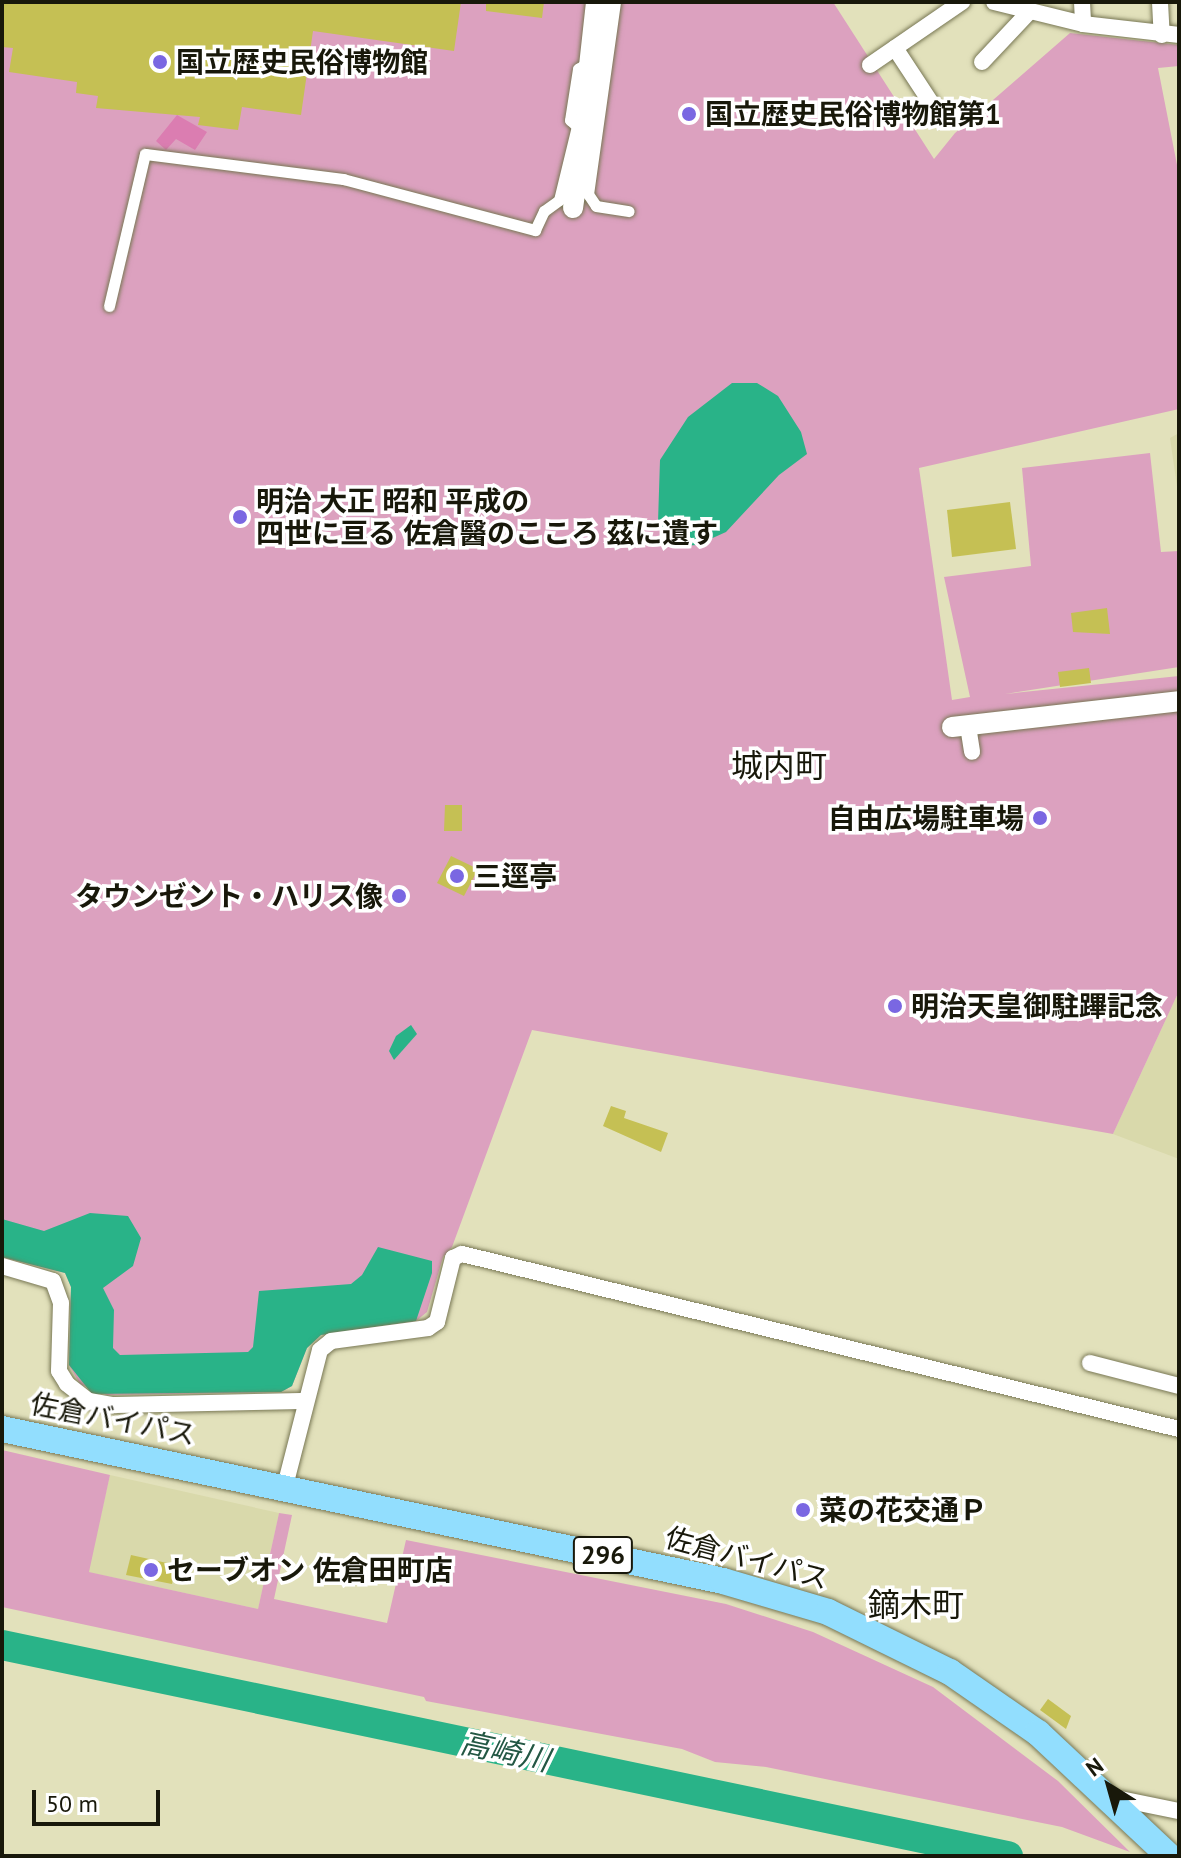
<!DOCTYPE html>
<html>
<head>
<meta charset="utf-8">
<style>
	body { margin:0 }
	#map { position:relative; width:1181px; height:1858px; overflow:hidden; background:#e2e1bb; font-family:"PT Sans","Noto Sans JP",sans-serif }
	div>[style] { position:absolute }
	.built>* { inset:0; background:#d9d9ab }
	.green>* { inset:0; background:#dca1bf }
	.forest>* { inset:0; background:#db7db1 }
	.water>* { inset:0; background:#29b388 }
	.river>* { height:30px; margin:-15px; padding:0 15px; transform-origin:15px; border-radius:15px; background:#29b388 }
	.building>* { inset:0; background:#c5c054 }
	.roads { filter:drop-shadow(0 0 2px #787754) drop-shadow(0 0 2px #787754) }
	.pedestrian>* { height:11px; margin:-5.5px; padding:0 5.5px; transform-origin:5.5px; border-radius:5.5px; background:#fff }
	.minor>* { height:16px; margin:-8px; padding:0 8px; transform-origin:8px; border-radius:8px; background:#fff }
	.tertiary>* { height:20px; margin:-10px; padding:0 10px; transform-origin:10px; border-radius:10px; background:#fff }
	.trunk>* { height:26px; margin:-13px; padding:0 13px; transform-origin:13px; border-radius:13px; background:#92defe }
	.dots>* { width:22px; height:22px; translate:-50% -50%; box-sizing:border-box; border:4px solid #fff; border-radius:50% }
	span { translate:-50% -50%; white-space:nowrap; text-align:center; line-height:1.15; -webkit-text-stroke:7px #fff; paint-order:stroke }
	.shield-label span { padding:2px 6px; background:#fff; border:2px solid; border-radius:6px; -webkit-text-stroke-width:0 }
	.shield-label { font-size:26px; color:#18180a; font-weight:700 }
	.poi-label { font-size:28px; color:#18180a; font-weight:700 }
	.left { translate:0 -50%; text-align:left }
	.right { translate:-100% -50%; text-align:right }
	.street-label { font-size:28px; color:#18180a }
	.water-label { font-size:30px; color:#235744; font-style:italic }
	.quarter-label { font-size:32px; color:#18180a }
	.frame { position:absolute; inset:0; border:4px solid #18180a; pointer-events:none }
	.north { position:absolute; left:1069px; top:1746px; width:80px; height:80px; -webkit-text-stroke:6px #fff; paint-order:stroke; rotate:323deg; font-size:22px; font-weight:700; line-height:32px; text-align:center; color:#18180a }
	.north::after { content:''; display:block; margin:auto; width:28px; height:36px; background:#18180a; clip-path:polygon(50% 0,100% 100%,50% 72%,0 100%) }
	.scale { position:absolute; left:32px; top:1790px; width:128px; height:36px; box-sizing:border-box; border:4px solid #18180a; border-top:0; padding-left:10px; font-size:24px; line-height:28px; white-space:nowrap; color:#18180a; -webkit-text-stroke:6px #fff; paint-order:stroke }
</style>
</head>
<body>
<div id="map">
	<div class="built">
		<i style="clip-path:polygon(1179px 433px,1179px 500px,1170px 438px)"></i>
		<i style="clip-path:polygon(1179px 991px,1179px 1159px,1113px 1134px)"></i>
		<i style="clip-path:polygon(110px 1475px,279px 1513px,258px 1609px,88px 1572px)"></i>
	</div>
	<div class="green">
		<i style="clip-path:polygon(2px 2px,833px 2px,934px 159px,955px 133px,1070px 33px,1179px 45px,1179px 66px,1158px 68px,1179px 175px,1179px 409px,919px 468px,952px 700px,970px 697px,944px 577px,1031px 566px,1022px 468px,1150px 453px,1161px 552px,1179px 551px,1179px 667px,1005px 694px,1179px 676px,1179px 991px,1113px 1134px,532px 1030px,452px 1247px,443px 1257px,427px 1312px,416px 1321px,321px 1335px,307px 1348px,292px 1386px,281px 1392px,107px 1395px,80px 1384px,69px 1365px,71px 1287px,65px 1273px,2px 1257px)"></i>
		<i style="clip-path:polygon(2px 1450px,110px 1475px,89px 1572px,258px 1609px,279px 1513px,292px 1515px,274px 1599px,387px 1623px,406px 1540px,726px 1604px,813px 1632px,933px 1687px,1058px 1781px,1130px 1852px,1062px 1827px,766px 1767px,715px 1762px,682px 1749px,426px 1701px,424px 1697px,2px 1607px)"></i>
	</div>
	<div class="forest">
		<i style="clip-path:polygon(177px 115px,207px 132px,195px 150px,176px 139px,166px 150px,156px 141px)"></i>
	</div>
	<div class="water">
		<i style="clip-path:polygon(732px 383px,757px 383px,778px 396px,801px 432px,807px 454px,779px 475px,726px 532px,697px 545px,681px 546px,658px 522px,660px 460px,688px 417px)"></i>
		<i style="clip-path:polygon(411px 1025px,417px 1034px,394px 1060px,389px 1051px,396px 1036px)"></i>
		<i style="clip-path:polygon(90px 1213px,128px 1216px,141px 1238px,133px 1266px,103px 1288px,114px 1310px,113px 1348px,120px 1355px,248px 1352px,253px 1347px,259px 1291px,351px 1284px,362px 1275px,378px 1247px,432px 1261px,432px 1273px,416px 1321px,321px 1335px,307px 1348px,292px 1386px,281px 1392px,92px 1394px,69px 1365px,71px 1287px,65px 1273px,2px 1257px,2px 1219px,44px 1231px)"></i>
	</div>
	<div class="river">
		<i style="left:2px;top:1645px;width:1028px;rotate:11.85deg"></i>
	</div>
	<div class="building">
		<i style="clip-path:polygon(2px 2px,461px 2px,454px 51px,313px 31px,301px 115px,242px 107px,238px 130px,198px 125px,200px 117px,96px 108px,98px 96px,76px 93px,77px 82px,9px 72px,13px 48px,2px 47px)"></i>
		<i style="clip-path:polygon(486px 2px,544px 2px,542px 18px,486px 11px)"></i>
		<i style="clip-path:polygon(1010px 502px,1016px 549px,952px 557px,947px 510px)"></i>
		<i style="clip-path:polygon(1107px 608px,1110px 634px,1073px 632px,1071px 613px)"></i>
		<i style="clip-path:polygon(1089px 668px,1091px 683px,1060px 687px,1058px 672px)"></i>
		<i style="clip-path:polygon(445px 805px,462px 805px,462px 831px,444px 831px)"></i>
		<i style="clip-path:polygon(451px 856px,478px 869px,464px 896px,437px 883px)"></i>
		<i style="clip-path:polygon(611px 1106px,626px 1111px,624px 1118px,668px 1133px,661px 1152px,603px 1126px)"></i>
		<i style="clip-path:polygon(131px 1555px,176px 1565px,172px 1584px,126px 1575px)"></i>
		<i style="clip-path:polygon(1048px 1699px,1071px 1716px,1066px 1729px,1040px 1710px)"></i>
	</div>
	<div class="roads">
		<div class="pedestrian">
			<i style="left:615px;top:2px;width:194px;rotate:98deg"></i>
			<i style="left:588px;top:194px;width:14px;rotate:56deg"></i>
			<i style="left:596px;top:206px;width:33px;rotate:9deg"></i>
			<i style="left:109px;top:306px;width:156px;rotate:-76.7deg"></i>
			<i style="left:145px;top:154px;width:200px;rotate:7.2deg"></i>
			<i style="left:343px;top:179px;width:199px;rotate:14.9deg"></i>
			<i style="left:535px;top:230px;width:21px;rotate:-65deg"></i>
			<i style="left:544px;top:211px;width:19px;rotate:-36deg"></i>
			<i style="left:559px;top:200px;width:76px;rotate:-76.3deg"></i>
			<i style="left:577px;top:126px;width:9px;rotate:-139deg"></i>
			<i style="left:570px;top:120px;width:52px;rotate:-81.1deg"></i>
			<i style="left:578px;top:69px;width:7px;rotate:-34deg"></i>
			<i style="left:584px;top:65px;width:63px;rotate:-83.7deg"></i>
		</div>
		<div class="minor">
			<i style="left:994px;top:2px;width:92px;rotate:13.9deg"></i>
			<i style="left:1083px;top:24px;width:97px;rotate:6.5deg"></i>
			<i style="left:1082px;top:2px;width:22px;rotate:87deg"></i>
			<i style="left:1160px;top:2px;width:33px;rotate:87deg"></i>
			<i style="left:895px;top:48px;width:73px;rotate:56.7deg"></i>
			<i style="left:982px;top:62px;width:70px;rotate:-46.7deg"></i>
			<i style="left:870px;top:65px;width:112px;rotate:-34.4deg"></i>
			<i style="left:968px;top:726px;width:26px;rotate:81deg"></i>
			<i style="left:2px;top:1266px;width:53px;rotate:16.4deg"></i>
			<i style="left:53px;top:1281px;width:23px;rotate:70deg"></i>
			<i style="left:61px;top:1303px;width:68px;rotate:91.7deg"></i>
			<i style="left:59px;top:1371px;width:15px;rotate:58deg"></i>
			<i style="left:67px;top:1384px;width:28px;rotate:38deg"></i>
			<i style="left:89px;top:1401px;width:23px;rotate:10deg"></i>
			<i style="left:112px;top:1405px;width:192px;rotate:-1.2deg"></i>
			<i style="left:1090px;top:1363px;width:92px;rotate:14.5deg"></i>
			<i style="left:285px;top:1486px;width:140px;rotate:-75.6deg"></i>
			<i style="left:320px;top:1350px;width:14px;rotate:-39deg"></i>
			<i style="left:331px;top:1341px;width:98px;rotate:-7.6deg"></i>
			<i style="left:428px;top:1328px;width:11px;rotate:-34deg"></i>
			<i style="left:437px;top:1322px;width:66px;rotate:-76deg"></i>
			<i style="left:453px;top:1258px;width:10px;rotate:-24deg"></i>
			<i style="left:462px;top:1254px;width:738px;rotate:13.72deg"></i>
			<i style="left:1110px;top:1797px;width:70px;rotate:11.5deg"></i>
		</div>
		<div class="tertiary">
			<i style="left:573px;top:208px;width:208px;rotate:-82deg"></i>
			<i style="left:952px;top:727px;width:228px;rotate:-6.5deg"></i>
		</div>
		<div class="trunk">
			<i style="left:2px;top:1429px;width:737px;rotate:11.9deg"></i>
			<i style="left:723px;top:1581px;width:109px;rotate:16.4deg"></i>
			<i style="left:828px;top:1612px;width:136px;rotate:26.2deg"></i>
			<i style="left:950px;top:1672px;width:107px;rotate:34.7deg"></i>
			<i style="left:1038px;top:1733px;width:180px;rotate:43.2deg"></i>
		</div>
	</div>
	<div class="dots">
		<i style="left:160px;top:62px;background:#7a67e2"></i>
		<i style="left:689px;top:114px;background:#7a67e2"></i>
		<i style="left:240px;top:517px;background:#7a67e2"></i>
		<i style="left:1040px;top:818px;background:#7a67e2"></i>
		<i style="left:457px;top:876px;background:#7a67e2"></i>
		<i style="left:399px;top:896px;background:#7a67e2"></i>
		<i style="left:895px;top:1006px;background:#7a67e2"></i>
		<i style="left:803px;top:1510px;background:#7a67e2"></i>
		<i style="left:151px;top:1570px;background:#7a67e2"></i>
	</div>
	<div class="shield-label">
		<span style="left:603px;top:1555px">296</span>
	</div>
	<div class="poi-label">
		<span class="left" style="left:176px;top:62px">国立歴史民俗博物館</span>
		<span class="left" style="left:705px;top:114px">国立歴史民俗博物館第1</span>
		<span class="left" style="left:256px;top:517px">明治 大正 昭和 平成の<br>四世に亘る 佐倉醫のこころ 茲に遺す</span>
		<span class="right" style="left:1024px;top:818px">自由広場駐車場</span>
		<span class="left" style="left:473px;top:876px">三逕亭</span>
		<span class="right" style="left:383px;top:896px">タウンゼント・ハリス像</span>
		<span class="left" style="left:911px;top:1006px">明治天皇御駐蹕記念</span>
		<span class="left" style="left:819px;top:1510px">菜の花交通Ｐ</span>
		<span class="left" style="left:167px;top:1570px">セーブオン 佐倉田町店</span>
	</div>
	<div class="street-label">
		<span style="left:113px;top:1419px;rotate:11deg">佐倉バイパス</span>
		<span style="left:747px;top:1558px;rotate:15deg">佐倉バイパス</span>
	</div>
	<div class="water-label">
		<span style="left:505px;top:1751px;rotate:12deg">高崎川</span>
	</div>
	<div class="quarter-label">
		<span style="left:779px;top:765px">城内町</span>
		<span style="left:916px;top:1604px">鏑木町</span>
	</div>
	<div class="frame"></div>
	<div class="north">N</div>
	<div class="scale">50 m</div>
</div>
</body>
</html>
